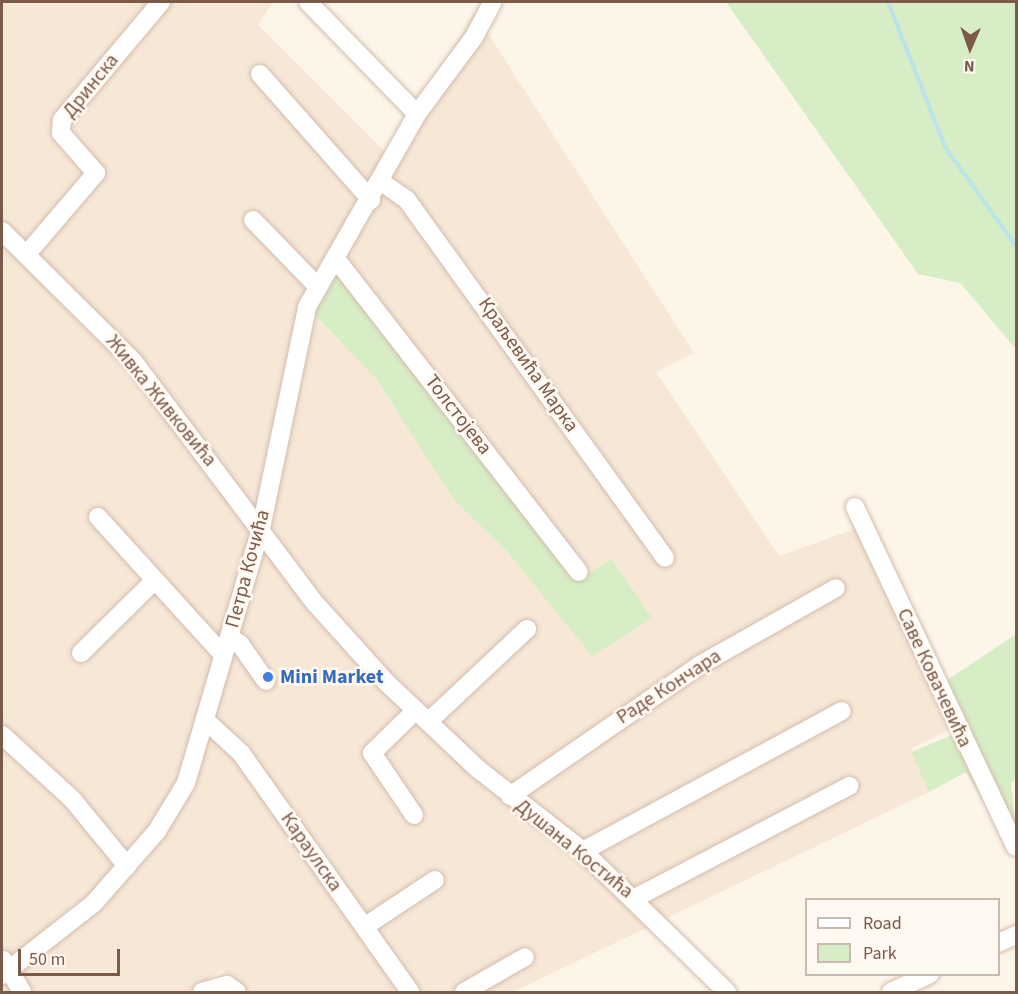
<!DOCTYPE html>
<html>
<head>
<meta charset="utf-8">
<style>
	body { margin:0 }
	#map { position:relative; width:1018px; height:994px; overflow:hidden; background:#fef5e9; font-family:"Source Sans 3",sans-serif }
	div>[style] { position:absolute }
	.residential>* { inset:0; background:#f6e7d7 }
	.green>* { inset:0; background:#d7edc5 }
	.stream>* { height:4px; margin:-2px; padding:0 2px; transform-origin:2px; border-radius:2px; background:#bbe4e9 }
	.roads { filter:drop-shadow(0 0 2px #d2bcad) drop-shadow(0 0 2px #d2bcad) }
	.minor>* { height:18px; margin:-9px; padding:0 9px; transform-origin:9px; border-radius:9px; background:#fff }
	.dots>* { width:16px; height:16px; translate:-50% -50%; box-sizing:border-box; border:3px solid #fff9f1; border-radius:50% }
	span { translate:-50% -50%; white-space:nowrap; text-align:center; line-height:1.15; -webkit-text-stroke:5px #fff9f1; paint-order:stroke }
	.street-label { font-size:20px; color:#7b5a4a }
	.shop-label { font-size:20px; color:#366cbe; font-weight:700 }
	.left { translate:0 -50%; text-align:left }
	.frame { position:absolute; inset:0; border:3px solid #7b5a4a; pointer-events:none }
	.legend { position:absolute; left:805px; top:898px; width:195px; height:78px; box-sizing:border-box; background:#fff9f1; border:2px solid #cab9ae; margin:0; padding:8px 10px; list-style:none; font-size:18px; color:#7b5a4a }
	.legend li { display:flex; align-items:center; gap:12px; height:30px }
	.legend b { width:30px; border:2px solid #cab9ae }
	.north { position:absolute; left:940px; top:18px; width:60px; height:60px; -webkit-text-stroke:4px #fff9f1; paint-order:stroke; rotate:182deg; font-size:16px; font-weight:700; line-height:24px; text-align:center; color:#7b5a4a }
	.north::after { content:''; display:block; margin:auto; width:21px; height:27px; background:#7b5a4a; clip-path:polygon(50% 0,100% 100%,50% 72%,0 100%) }
	.scale { position:absolute; left:18px; top:949px; width:102px; height:27px; box-sizing:border-box; border:3px solid #7b5a4a; border-top:0; padding-left:8px; font-size:18px; line-height:21px; white-space:nowrap; color:#7b5a4a; -webkit-text-stroke:4px #fff9f1; paint-order:stroke }
</style>
</head>
<body>
<div id="map">
	<div class="residential">
		<i style="clip-path:polygon(2px 2px,273px 2px,258px 25px,391px 158px,474px 12px,694px 353px,656px 372px,779px 556px,855px 529px,947px 680px,962px 723px,911px 749px,929px 792px,513px 992px,243px 992px,222px 970px,187px 992px,2px 992px)"></i>
	</div>
	<div class="green">
		<i style="clip-path:polygon(726px 2px,1016px 2px,1016px 349px,960px 283px,918px 274px)"></i>
		<i style="clip-path:polygon(336px 259px,581px 580px,611px 558px,652px 618px,592px 656px,506px 550px,454px 500px,376px 378px,307px 307px)"></i>
		<i style="clip-path:polygon(1016px 634px,1016px 778px,1011px 783px,1016px 828px,1006px 836px,966px 772px,929px 792px,911px 752px,965px 730px,947px 680px)"></i>
	</div>
	<div class="stream">
		<i style="left:888px;top:2px;width:156px;rotate:68.5deg"></i>
		<i style="left:945px;top:147px;width:122px;rotate:54.4deg"></i>
	</div>
	<div class="roads">
		<div class="minor">
			<i style="left:308px;top:2px;width:156px;rotate:45.8deg"></i>
			<i style="left:260px;top:74px;width:168px;rotate:48.6deg"></i>
			<i style="left:380px;top:181px;width:33px;rotate:35deg"></i>
			<i style="left:407px;top:200px;width:441px;rotate:54.2deg"></i>
			<i style="left:253px;top:220px;width:91px;rotate:45.9deg"></i>
			<i style="left:2px;top:231px;width:185px;rotate:44.8deg"></i>
			<i style="left:133px;top:361px;width:301px;rotate:53.1deg"></i>
			<i style="left:314px;top:602px;width:109px;rotate:48deg"></i>
			<i style="left:387px;top:683px;width:125px;rotate:43.4deg"></i>
			<i style="left:478px;top:769px;width:133px;rotate:38deg"></i>
			<i style="left:583px;top:851px;width:202px;rotate:44.4deg"></i>
			<i style="left:26px;top:255px;width:108px;rotate:-49.5deg"></i>
			<i style="left:96px;top:173px;width:53px;rotate:-131.2deg"></i>
			<i style="left:61px;top:133px;width:13px;rotate:-86deg"></i>
			<i style="left:62px;top:120px;width:154px;rotate:-50deg"></i>
			<i style="left:336px;top:259px;width:396px;rotate:52.2deg"></i>
			<i style="left:855px;top:507px;width:376px;rotate:64.7deg"></i>
			<i style="left:98px;top:517px;width:186px;rotate:47.8deg"></i>
			<i style="left:229px;top:637px;width:13px;rotate:32deg"></i>
			<i style="left:240px;top:644px;width:45px;rotate:54.9deg"></i>
			<i style="left:81px;top:653px;width:103px;rotate:-44.6deg"></i>
			<i style="left:205px;top:720px;width:49px;rotate:42.5deg"></i>
			<i style="left:241px;top:753px;width:293px;rotate:54.7deg"></i>
			<i style="left:428px;top:722px;width:136px;rotate:-43.2deg"></i>
			<i style="left:2px;top:735px;width:95px;rotate:42.4deg"></i>
			<i style="left:72px;top:799px;width:87px;rotate:50.6deg"></i>
			<i style="left:510px;top:796px;width:231px;rotate:-34.6deg"></i>
			<i style="left:700px;top:665px;width:156px;rotate:-29.5deg"></i>
			<i style="left:414px;top:815px;width:75px;rotate:-124.1deg"></i>
			<i style="left:372px;top:753px;width:60px;rotate:-44.3deg"></i>
			<i style="left:583px;top:851px;width:294px;rotate:-28.4deg"></i>
			<i style="left:635px;top:898px;width:242px;rotate:-27.6deg"></i>
			<i style="left:364px;top:927px;width:85px;rotate:-33.5deg"></i>
			<i style="left:998px;top:943px;width:20px;rotate:-24deg"></i>
			<i style="left:3px;top:960px;width:37px;rotate:59deg"></i>
			<i style="left:2px;top:975px;width:117px;rotate:-38deg"></i>
			<i style="left:94px;top:903px;width:96px;rotate:-48.8deg"></i>
			<i style="left:157px;top:831px;width:56px;rotate:-58.9deg"></i>
			<i style="left:186px;top:783px;width:266px;rotate:-73.6deg"></i>
			<i style="left:261px;top:528px;width:226px;rotate:-78.2deg"></i>
			<i style="left:307px;top:307px;width:222px;rotate:-60.3deg"></i>
			<i style="left:417px;top:114px;width:96px;rotate:-53.5deg"></i>
			<i style="left:474px;top:37px;width:40px;rotate:-62deg"></i>
			<i style="left:202px;top:992px;width:26px;rotate:-16deg"></i>
			<i style="left:227px;top:985px;width:12px;rotate:35deg"></i>
			<i style="left:464px;top:992px;width:70px;rotate:-29.8deg"></i>
			<i style="left:891px;top:992px;width:43px;rotate:-24.8deg"></i>
		</div>
	</div>
	<div class="dots">
		<i style="left:268px;top:677px;background:#3f7fe0"></i>
	</div>
	<div class="street-label">
		<span style="left:91px;top:86px;rotate:-51deg">Дринска</span>
		<span style="left:528px;top:365px;rotate:55deg">Краљевића Марка</span>
		<span style="left:161px;top:401px;rotate:51deg">Живка Живковића</span>
		<span style="left:458px;top:415px;rotate:52deg">Толстојева</span>
		<span style="left:248px;top:569px;rotate:-75deg">Петра Кочића</span>
		<span style="left:934px;top:678px;rotate:65deg">Саве Ковачевића</span>
		<span style="left:669px;top:687px;rotate:-33deg">Раде Кончара</span>
		<span style="left:574px;top:849px;rotate:39deg">Душана Костића</span>
		<span style="left:311px;top:852px;rotate:55deg">Караулска</span>
	</div>
	<div class="shop-label">
		<span class="left" style="left:280px;top:677px">Mini Market</span>
	</div>
	<div class="frame"></div>
	<ul class="legend">
	<li><b style="height:8px;background:#fff"></b>Road</li>
	<li><b style="height:16px;background:#d7edc5"></b>Park</li>
	</ul>
	<div class="north">N</div>
	<div class="scale">50 m</div>
</div>
</body>
</html>
